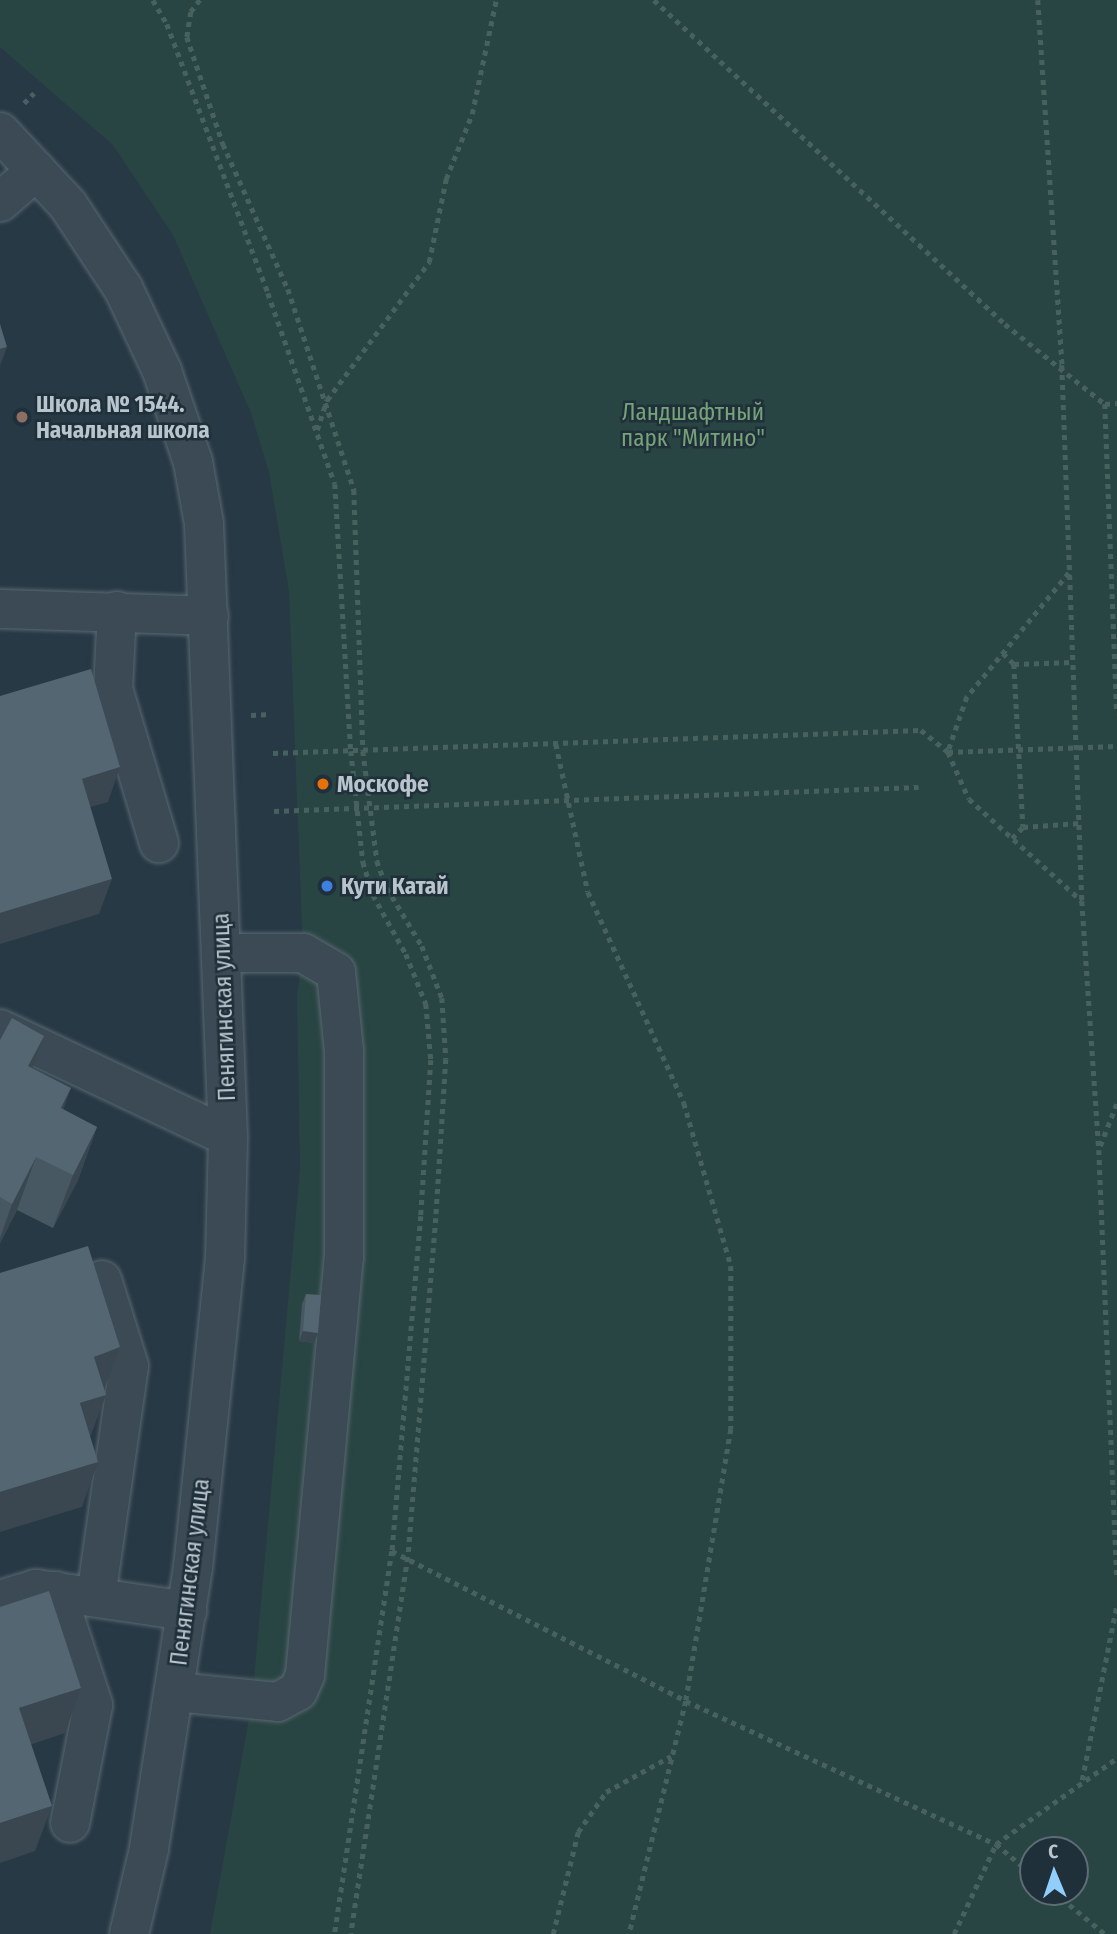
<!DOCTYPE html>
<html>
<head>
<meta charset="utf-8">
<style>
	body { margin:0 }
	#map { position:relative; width:1117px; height:1934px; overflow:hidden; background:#273945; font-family:"Fira Sans Condensed",sans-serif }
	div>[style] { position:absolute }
	.green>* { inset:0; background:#294543 }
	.path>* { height:4.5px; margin-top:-2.25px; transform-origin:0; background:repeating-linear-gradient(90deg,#47615f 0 5px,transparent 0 10px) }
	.roads { filter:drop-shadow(0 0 2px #5a6871) drop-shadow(0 0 2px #5a6871) }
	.minor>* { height:38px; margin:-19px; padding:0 19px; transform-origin:19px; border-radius:19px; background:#3b4a54 }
	.wall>* { inset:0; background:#475862 }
	.shaded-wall>* { inset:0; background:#3a4750 }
	.building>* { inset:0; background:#536672 }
	.dots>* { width:19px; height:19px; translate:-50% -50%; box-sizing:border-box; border:4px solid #20303a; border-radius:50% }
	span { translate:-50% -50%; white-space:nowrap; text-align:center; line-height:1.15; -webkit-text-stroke:5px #20303a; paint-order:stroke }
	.poi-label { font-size:23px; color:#b9c5cd; font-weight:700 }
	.left { translate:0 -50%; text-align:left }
	.park-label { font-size:23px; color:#76a478 }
	.street-label { font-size:23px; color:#b9c5cd }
	.north { position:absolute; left:1019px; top:1836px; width:70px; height:70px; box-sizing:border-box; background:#20303a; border:2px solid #5d6c75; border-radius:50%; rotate:358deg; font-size:19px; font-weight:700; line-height:28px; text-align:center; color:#b9c5cd }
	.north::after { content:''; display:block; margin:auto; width:24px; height:32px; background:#90cffb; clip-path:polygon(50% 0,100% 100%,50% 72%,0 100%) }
</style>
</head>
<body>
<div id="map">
	<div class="green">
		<i style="clip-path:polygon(evenodd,0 0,1117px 0,1117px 1934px,210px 1934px,252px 1702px,300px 1169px,297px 996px,303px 953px,289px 591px,269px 472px,251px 413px,173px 235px,113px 145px,0 47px,0 0,1033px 1850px,1075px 1850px,1075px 1892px,1033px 1892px,1033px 1850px)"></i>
	</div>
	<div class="path">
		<i style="left:153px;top:0;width:28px;rotate:60deg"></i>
		<i style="left:167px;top:24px;width:287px;rotate:69.4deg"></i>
		<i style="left:268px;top:293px;width:202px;rotate:70.7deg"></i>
		<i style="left:335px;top:484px;width:267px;rotate:86.6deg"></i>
		<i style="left:351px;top:751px;width:112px;rotate:83.8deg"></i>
		<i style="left:363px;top:862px;width:34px;rotate:73deg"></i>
		<i style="left:373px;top:895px;width:68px;rotate:60.8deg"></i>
		<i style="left:406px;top:954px;width:54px;rotate:68.2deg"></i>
		<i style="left:426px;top:1004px;width:56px;rotate:84.9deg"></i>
		<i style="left:431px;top:1060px;width:156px;rotate:93.7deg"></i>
		<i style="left:421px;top:1216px;width:336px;rotate:94.9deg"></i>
		<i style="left:392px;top:1551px;width:387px;rotate:98.5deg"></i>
		<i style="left:200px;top:0;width:15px;rotate:127deg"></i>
		<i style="left:191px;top:12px;width:25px;rotate:99deg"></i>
		<i style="left:187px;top:37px;width:113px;rotate:71.4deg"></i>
		<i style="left:223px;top:144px;width:159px;rotate:65.9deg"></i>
		<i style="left:288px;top:289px;width:212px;rotate:71.8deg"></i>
		<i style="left:354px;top:490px;width:261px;rotate:88deg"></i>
		<i style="left:363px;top:751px;width:111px;rotate:82.7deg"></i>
		<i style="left:377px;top:861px;width:29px;rotate:70deg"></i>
		<i style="left:387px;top:888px;width:68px;rotate:58.9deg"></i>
		<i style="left:422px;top:946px;width:56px;rotate:69deg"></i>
		<i style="left:442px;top:998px;width:61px;rotate:86.2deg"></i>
		<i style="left:446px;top:1059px;width:159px;rotate:93.6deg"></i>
		<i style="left:436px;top:1218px;width:340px;rotate:94.7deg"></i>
		<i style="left:408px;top:1557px;width:381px;rotate:98.6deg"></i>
		<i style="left:654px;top:0;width:478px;rotate:42.7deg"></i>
		<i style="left:1005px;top:324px;width:128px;rotate:38.7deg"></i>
		<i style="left:1105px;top:404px;width:12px;rotate:-5deg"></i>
		<i style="left:1038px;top:0;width:366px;rotate:86.2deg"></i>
		<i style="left:1062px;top:365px;width:536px;rotate:87.86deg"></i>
		<i style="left:1082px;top:901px;width:250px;rotate:86.1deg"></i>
		<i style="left:24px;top:103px;width:14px;rotate:-45deg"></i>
		<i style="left:1105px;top:404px;width:310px;rotate:87.8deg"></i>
		<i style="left:317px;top:430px;width:32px;rotate:-72deg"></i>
		<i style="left:327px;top:400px;width:172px;rotate:-53.5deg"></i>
		<i style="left:429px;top:262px;width:85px;rotate:-78.4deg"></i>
		<i style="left:446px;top:179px;width:70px;rotate:-68.2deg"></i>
		<i style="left:472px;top:114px;width:116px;rotate:-78.1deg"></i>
		<i style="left:1069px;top:573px;width:161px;rotate:129.4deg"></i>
		<i style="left:967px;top:697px;width:58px;rotate:109.1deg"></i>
		<i style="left:948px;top:752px;width:169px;rotate:-2deg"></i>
		<i style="left:1003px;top:653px;width:16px;rotate:45deg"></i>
		<i style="left:1014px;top:664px;width:59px;rotate:-1.9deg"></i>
		<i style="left:1014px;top:664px;width:163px;rotate:86.8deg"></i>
		<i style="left:251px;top:715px;width:20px;rotate:-3deg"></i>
		<i style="left:556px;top:744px;width:151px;rotate:77.8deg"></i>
		<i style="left:588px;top:892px;width:232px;rotate:65.5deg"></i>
		<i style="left:684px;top:1103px;width:170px;rotate:73.9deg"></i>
		<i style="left:731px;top:1266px;width:163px;rotate:90deg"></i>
		<i style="left:731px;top:1429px;width:276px;rotate:99.4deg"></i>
		<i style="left:686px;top:1701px;width:240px;rotate:103.7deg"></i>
		<i style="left:273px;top:753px;width:648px;rotate:-2.03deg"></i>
		<i style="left:921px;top:730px;width:35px;rotate:39deg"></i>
		<i style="left:948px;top:752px;width:51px;rotate:65.9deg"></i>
		<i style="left:969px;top:799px;width:152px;rotate:42.1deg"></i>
		<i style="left:274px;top:811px;width:645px;rotate:-2.13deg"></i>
		<i style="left:1012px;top:838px;width:16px;rotate:-45deg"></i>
		<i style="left:1023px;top:827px;width:57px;rotate:-4deg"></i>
		<i style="left:1117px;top:1104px;width:49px;rotate:111.4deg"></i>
		<i style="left:1099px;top:1150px;width:426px;rotate:87.6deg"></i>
		<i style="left:392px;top:1551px;width:330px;rotate:27deg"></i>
		<i style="left:686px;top:1701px;width:341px;rotate:24.8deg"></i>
		<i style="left:996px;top:1844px;width:48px;rotate:40deg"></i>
		<i style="left:1082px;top:1780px;width:180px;rotate:-78.8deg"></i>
		<i style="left:1054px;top:1892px;width:66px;rotate:39.5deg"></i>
		<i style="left:553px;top:1934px;width:105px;rotate:-76.2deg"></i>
		<i style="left:578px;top:1832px;width:49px;rotate:-55deg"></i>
		<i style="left:606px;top:1792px;width:74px;rotate:-29deg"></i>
		<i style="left:954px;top:1934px;width:99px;rotate:-65deg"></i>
		<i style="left:996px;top:1844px;width:148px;rotate:-35.4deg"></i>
	</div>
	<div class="roads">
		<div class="minor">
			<i style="left:0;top:132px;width:100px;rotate:47deg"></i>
			<i style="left:68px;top:205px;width:100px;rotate:56.5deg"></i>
			<i style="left:123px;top:288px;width:92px;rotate:64.8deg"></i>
			<i style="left:162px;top:371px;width:96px;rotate:71.2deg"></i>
			<i style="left:193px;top:462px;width:63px;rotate:79.9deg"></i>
			<i style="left:204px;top:524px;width:613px;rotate:87.76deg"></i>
			<i style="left:228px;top:1137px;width:121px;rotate:91.4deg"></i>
			<i style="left:225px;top:1258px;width:311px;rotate:95.9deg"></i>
			<i style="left:193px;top:1567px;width:285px;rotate:98.9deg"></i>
			<i style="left:149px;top:1849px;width:87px;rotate:103.2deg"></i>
			<i style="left:0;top:202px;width:48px;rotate:-40.7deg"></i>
			<i style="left:0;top:609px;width:209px;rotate:1.9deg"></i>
			<i style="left:117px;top:611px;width:78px;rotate:92.9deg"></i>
			<i style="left:113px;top:689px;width:161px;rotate:73.4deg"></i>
			<i style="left:0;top:1029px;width:252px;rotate:25.3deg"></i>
			<i style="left:56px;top:1591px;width:120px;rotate:72deg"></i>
			<i style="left:93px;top:1705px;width:120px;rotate:101deg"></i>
			<i style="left:96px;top:1597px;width:233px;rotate:-81.9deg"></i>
			<i style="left:129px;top:1366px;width:90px;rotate:-107.4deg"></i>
			<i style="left:0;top:1600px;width:38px;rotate:-17deg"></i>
			<i style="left:36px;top:1589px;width:153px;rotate:8.3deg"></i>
			<i style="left:175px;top:1692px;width:103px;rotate:5.5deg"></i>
			<i style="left:278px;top:1702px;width:23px;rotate:-29deg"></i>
			<i style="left:298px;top:1691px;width:17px;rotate:-66deg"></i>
			<i style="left:305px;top:1675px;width:420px;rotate:-84.7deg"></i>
			<i style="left:344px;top:1257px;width:206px;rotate:-90deg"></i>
			<i style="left:344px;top:1051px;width:79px;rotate:-95.8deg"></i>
			<i style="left:336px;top:972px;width:38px;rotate:-150deg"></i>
			<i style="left:303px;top:953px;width:81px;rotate:180deg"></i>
		</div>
	</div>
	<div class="wall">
		<i style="clip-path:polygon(44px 1036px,32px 1068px,63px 1110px,97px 1127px,78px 1180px,53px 1228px,17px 1210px,0 1243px,0 1040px)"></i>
		<i style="clip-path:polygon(306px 1294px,318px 1333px,314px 1343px,299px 1341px,302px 1304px)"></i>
	</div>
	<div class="shaded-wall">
		<i style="clip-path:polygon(7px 347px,0 366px,0 349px)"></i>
		<i style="clip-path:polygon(120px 767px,108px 802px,69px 813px,82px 779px)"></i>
		<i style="clip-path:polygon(112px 879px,99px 914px,0 944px,0 913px)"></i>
		<i style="clip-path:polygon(44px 1036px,25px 1089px,28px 1066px)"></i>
		<i style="clip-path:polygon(71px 1088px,52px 1141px,41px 1162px,61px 1108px)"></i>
		<i style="clip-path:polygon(97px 1127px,78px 1180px,53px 1228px,73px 1175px)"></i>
		<i style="clip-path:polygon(36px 1157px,17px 1210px,0 1243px,0 1238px,12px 1204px)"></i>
		<i style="clip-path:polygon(303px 1331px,318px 1333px,314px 1343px,299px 1341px)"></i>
		<i style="clip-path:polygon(120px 1347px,103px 1392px,94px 1357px)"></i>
		<i style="clip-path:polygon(106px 1395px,89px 1440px,80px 1403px)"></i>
		<i style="clip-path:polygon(98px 1462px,82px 1507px,0 1532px,0 1492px)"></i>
		<i style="clip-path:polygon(81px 1688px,65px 1733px,3px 1754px,19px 1708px)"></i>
		<i style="clip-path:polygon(52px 1806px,35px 1851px,0 1863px,0 1823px)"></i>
	</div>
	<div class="building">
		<i style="clip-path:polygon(0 324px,7px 347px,0 349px)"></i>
		<i style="clip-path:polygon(91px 669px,120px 767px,82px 779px,112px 879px,0 913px,0 696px)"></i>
		<i style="clip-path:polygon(12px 1018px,44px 1036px,28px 1066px,71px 1088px,61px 1108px,97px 1127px,73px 1175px,36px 1157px,12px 1204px,0 1197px,0 1040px)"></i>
		<i style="clip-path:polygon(88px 1246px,120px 1347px,94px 1357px,106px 1395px,80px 1403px,98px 1462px,0 1492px,0 1273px)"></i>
		<i style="clip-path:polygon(306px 1294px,321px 1295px,318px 1333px,303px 1331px)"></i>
		<i style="clip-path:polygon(49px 1591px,81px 1688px,19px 1708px,52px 1806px,0 1823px,0 1607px)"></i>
	</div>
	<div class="dots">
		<i style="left:22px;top:417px;background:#8d6e63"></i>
		<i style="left:323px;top:784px;background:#e8710a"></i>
		<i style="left:327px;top:886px;background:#3f7fe0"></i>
	</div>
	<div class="poi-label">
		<span class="left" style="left:36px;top:417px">Школа № 1544.<br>Начальная школа</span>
		<span class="left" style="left:337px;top:784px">Москофе</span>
		<span class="left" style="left:341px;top:886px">Кути Катай</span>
	</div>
	<div class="park-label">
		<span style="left:693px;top:425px">Ландшафтный<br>парк "Митино"</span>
	</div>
	<div class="street-label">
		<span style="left:224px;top:1007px;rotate:-92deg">Пенягинская улица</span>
		<span style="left:190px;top:1572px;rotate:-83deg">Пенягинская улица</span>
	</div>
	<div class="north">С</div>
</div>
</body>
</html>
